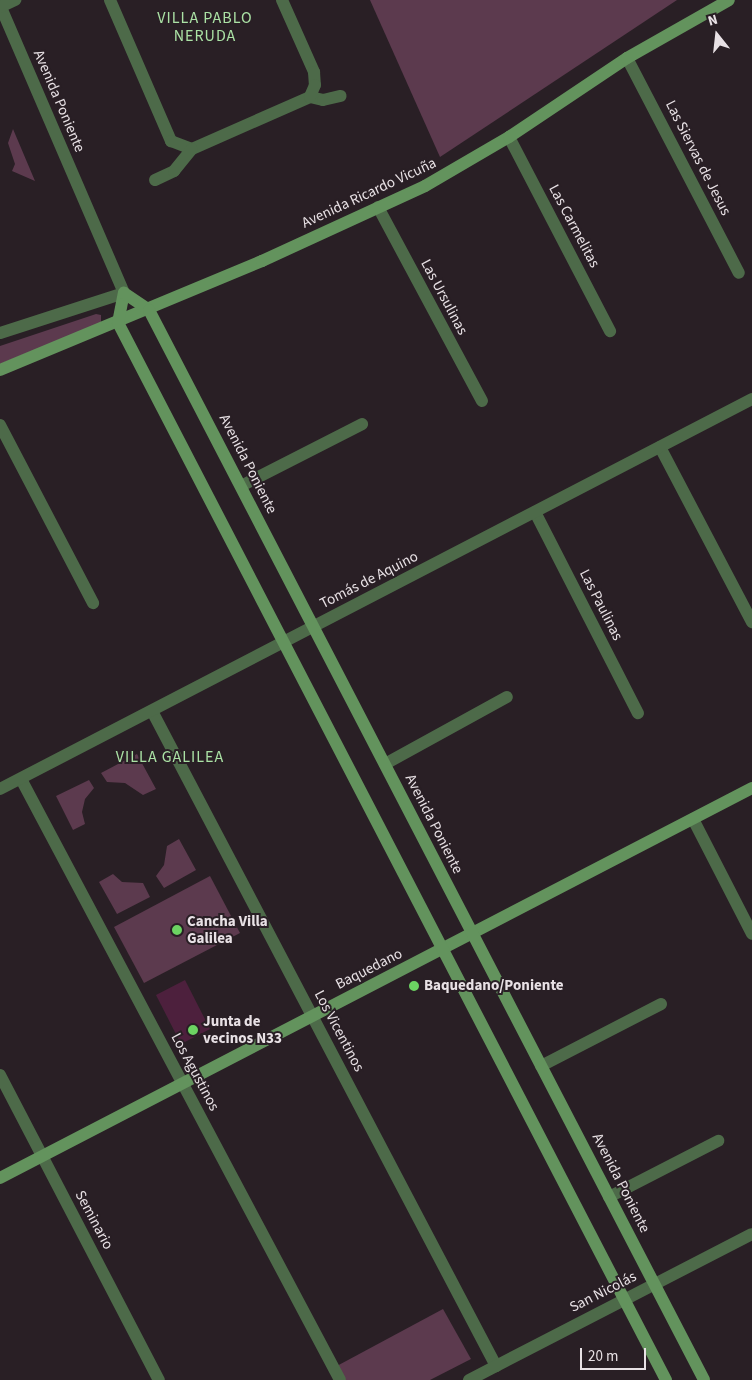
<!DOCTYPE html>
<html>
<head>
<meta charset="utf-8">
<style>
	body { margin:0 }
	#map { position:relative; width:752px; height:1380px; overflow:hidden; background:#291f25; font-family:"Source Sans 3",sans-serif }
	div>[style] { position:absolute }
	.green>* { inset:0; background:#5c3a4e }
	.building>* { inset:0; background:#4d203d }
	.street>* { height:12px; margin:-6px; padding:0 6px; transform-origin:6px; border-radius:6px; background:#4d6a49 }
	.secondary>* { height:12px; margin:-6px; padding:0 6px; transform-origin:6px; border-radius:6px; background:#63935d }
	.dots>* { width:14px; height:14px; translate:-50% -50%; box-sizing:border-box; border:2px solid #291f25; border-radius:50% }
	span { translate:-50% -50%; white-space:nowrap; text-align:center; line-height:1.15; -webkit-text-stroke:4px #291f25; paint-order:stroke }
	.street-label { font-size:15px; color:#e8e1e5 }
	.poi-label { font-size:15px; color:#e8e1e5; font-weight:700 }
	.left { translate:0 -50%; text-align:left }
	.neighbourhood-label { font-size:16px; color:#abe2a5; letter-spacing:1px }
	.north { position:absolute; left:692px; top:10px; width:50px; height:50px; -webkit-text-stroke:4px #291f25; paint-order:stroke; rotate:344deg; font-size:14px; font-weight:700; line-height:20px; text-align:center; color:#e8e1e5 }
	.north::after { content:''; display:block; margin:auto; width:18px; height:22px; background:#e8e1e5; clip-path:polygon(50% 0,100% 100%,50% 72%,0 100%) }
	.scale { position:absolute; left:580px; top:1348px; width:66px; height:22px; box-sizing:border-box; border:2px solid #e8e1e5; border-top:0; padding-left:6px; font-size:15px; line-height:18px; white-space:nowrap; color:#e8e1e5; -webkit-text-stroke:4px #291f25; paint-order:stroke }
</style>
</head>
<body>
<div id="map">
	<div class="green">
		<i style="clip-path:polygon(370px 0,677px 0,440px 157px)"></i>
		<i style="clip-path:polygon(13px 129px,35px 181px,12px 171px,15px 164px,8px 143px)"></i>
		<i style="clip-path:polygon(96px 314px,101px 315px,101px 323px,0 364px,0 346px)"></i>
		<i style="clip-path:polygon(137px 754px,156px 789px,143px 795px,125px 783px,107px 782px,101px 773px)"></i>
		<i style="clip-path:polygon(89px 780px,94px 788px,85px 799px,82px 812px,85px 824px,73px 830px,56px 796px)"></i>
		<i style="clip-path:polygon(179px 839px,196px 870px,164px 888px,156px 876px,164px 865px,167px 846px)"></i>
		<i style="clip-path:polygon(113px 874px,122px 882px,143px 883px,150px 897px,117px 914px,99px 882px)"></i>
		<i style="clip-path:polygon(210px 876px,240px 933px,144px 983px,114px 927px)"></i>
		<i style="clip-path:polygon(443px 1309px,471px 1359px,430px 1380px,342px 1380px,335px 1367px)"></i>
	</div>
	<div class="building">
		<i style="clip-path:polygon(185px 980px,210px 1029px,181px 1044px,156px 995px)"></i>
	</div>
	<div class="street">
		<i style="left:110px;top:0;width:154px;rotate:66.6deg"></i>
		<i style="left:171px;top:141px;width:22px;rotate:21deg"></i>
		<i style="left:192px;top:149px;width:129px;rotate:-23.8deg"></i>
		<i style="left:310px;top:97px;width:13px;rotate:13deg"></i>
		<i style="left:323px;top:100px;width:18px;rotate:-13deg"></i>
		<i style="left:282px;top:0;width:79px;rotate:66deg"></i>
		<i style="left:314px;top:72px;width:13px;rotate:86deg"></i>
		<i style="left:315px;top:85px;width:13px;rotate:113deg"></i>
		<i style="left:0;top:5px;width:314px;rotate:66.7deg"></i>
		<i style="left:124px;top:293px;width:130px;rotate:162.1deg"></i>
		<i style="left:0;top:7px;width:17px;rotate:-25deg"></i>
		<i style="left:627px;top:58px;width:242px;rotate:62.5deg"></i>
		<i style="left:509px;top:137px;width:219px;rotate:62.5deg"></i>
		<i style="left:155px;top:180px;width:21px;rotate:-25deg"></i>
		<i style="left:174px;top:171px;width:28px;rotate:-51deg"></i>
		<i style="left:378px;top:207px;width:220px;rotate:61.8deg"></i>
		<i style="left:0;top:425px;width:201px;rotate:62.4deg"></i>
		<i style="left:660px;top:447px;width:198px;rotate:62.3deg"></i>
		<i style="left:241px;top:486px;width:136px;rotate:-27.1deg"></i>
		<i style="left:535px;top:512px;width:226px;rotate:62.9deg"></i>
		<i style="left:152px;top:711px;width:740px;rotate:62.29deg"></i>
		<i style="left:385px;top:764px;width:139px;rotate:-28.8deg"></i>
		<i style="left:21px;top:779px;width:680px;rotate:62.04deg"></i>
		<i style="left:0;top:789px;width:847px;rotate:-27.41deg"></i>
		<i style="left:693px;top:819px;width:129px;rotate:62.8deg"></i>
		<i style="left:541px;top:1066px;width:135px;rotate:-27.3deg"></i>
		<i style="left:0;top:1075px;width:344px;rotate:62.5deg"></i>
		<i style="left:609px;top:1197px;width:123px;rotate:-27.2deg"></i>
		<i style="left:469px;top:1380px;width:318px;rotate:-27.3deg"></i>
	</div>
	<div class="secondary">
		<i style="left:0;top:370px;width:284px;rotate:-22.6deg"></i>
		<i style="left:262px;top:261px;width:179px;rotate:-24.7deg"></i>
		<i style="left:425px;top:186px;width:97px;rotate:-30.3deg"></i>
		<i style="left:509px;top:137px;width:142px;rotate:-33.8deg"></i>
		<i style="left:627px;top:58px;width:117px;rotate:-29.6deg"></i>
		<i style="left:0;top:1178px;width:847px;rotate:-27.41deg"></i>
		<i style="left:666px;top:1380px;width:1191px;rotate:-117.4deg"></i>
		<i style="left:118px;top:323px;width:31px;rotate:-79deg"></i>
		<i style="left:124px;top:293px;width:30px;rotate:34deg"></i>
		<i style="left:149px;top:310px;width:1205px;rotate:62.58deg"></i>
	</div>
	<div class="dots">
		<i style="left:177px;top:930px;background:#6cd362"></i>
		<i style="left:414px;top:986px;background:#6cd362"></i>
		<i style="left:193px;top:1030px;background:#6cd362"></i>
	</div>
	<div class="street-label">
		<span style="left:59px;top:101px;rotate:67deg">Avenida Poniente</span>
		<span style="left:698px;top:158px;rotate:63deg">Las Siervas de Jesus</span>
		<span style="left:369px;top:193px;rotate:-25deg">Avenida Ricardo Vicuña</span>
		<span style="left:574px;top:226px;rotate:62deg">Las Carmelitas</span>
		<span style="left:444px;top:297px;rotate:62deg">Las Ursulinas</span>
		<span style="left:248px;top:464px;rotate:63deg">Avenida Poniente</span>
		<span style="left:369px;top:580px;rotate:-27deg">Tomás de Aquino</span>
		<span style="left:601px;top:605px;rotate:63deg">Las Paulinas</span>
		<span style="left:434px;top:824px;rotate:63deg">Avenida Poniente</span>
		<span style="left:369px;top:969px;rotate:-27deg">Baquedano</span>
		<span style="left:339px;top:1031px;rotate:62deg">Los Vicentinos</span>
		<span style="left:195px;top:1072px;rotate:62deg">Los Agustinos</span>
		<span style="left:621px;top:1183px;rotate:63deg">Avenida Poniente</span>
		<span style="left:94px;top:1220px;rotate:62deg">Seminario</span>
		<span style="left:603px;top:1292px;rotate:-27deg">San Nicolás</span>
	</div>
	<div class="poi-label">
		<span class="left" style="left:187px;top:930px">Cancha Villa<br>Galilea</span>
		<span class="left" style="left:424px;top:986px">Baquedano/Poniente</span>
		<span class="left" style="left:203px;top:1030px">Junta de<br>vecinos N33</span>
	</div>
	<div class="neighbourhood-label">
		<span style="left:205px;top:27px">VILLA PABLO<br>NERUDA</span>
		<span style="left:170px;top:757px">VILLA GALILEA</span>
	</div>
	<div class="north">N</div>
	<div class="scale">20 m</div>
</div>
</body>
</html>
